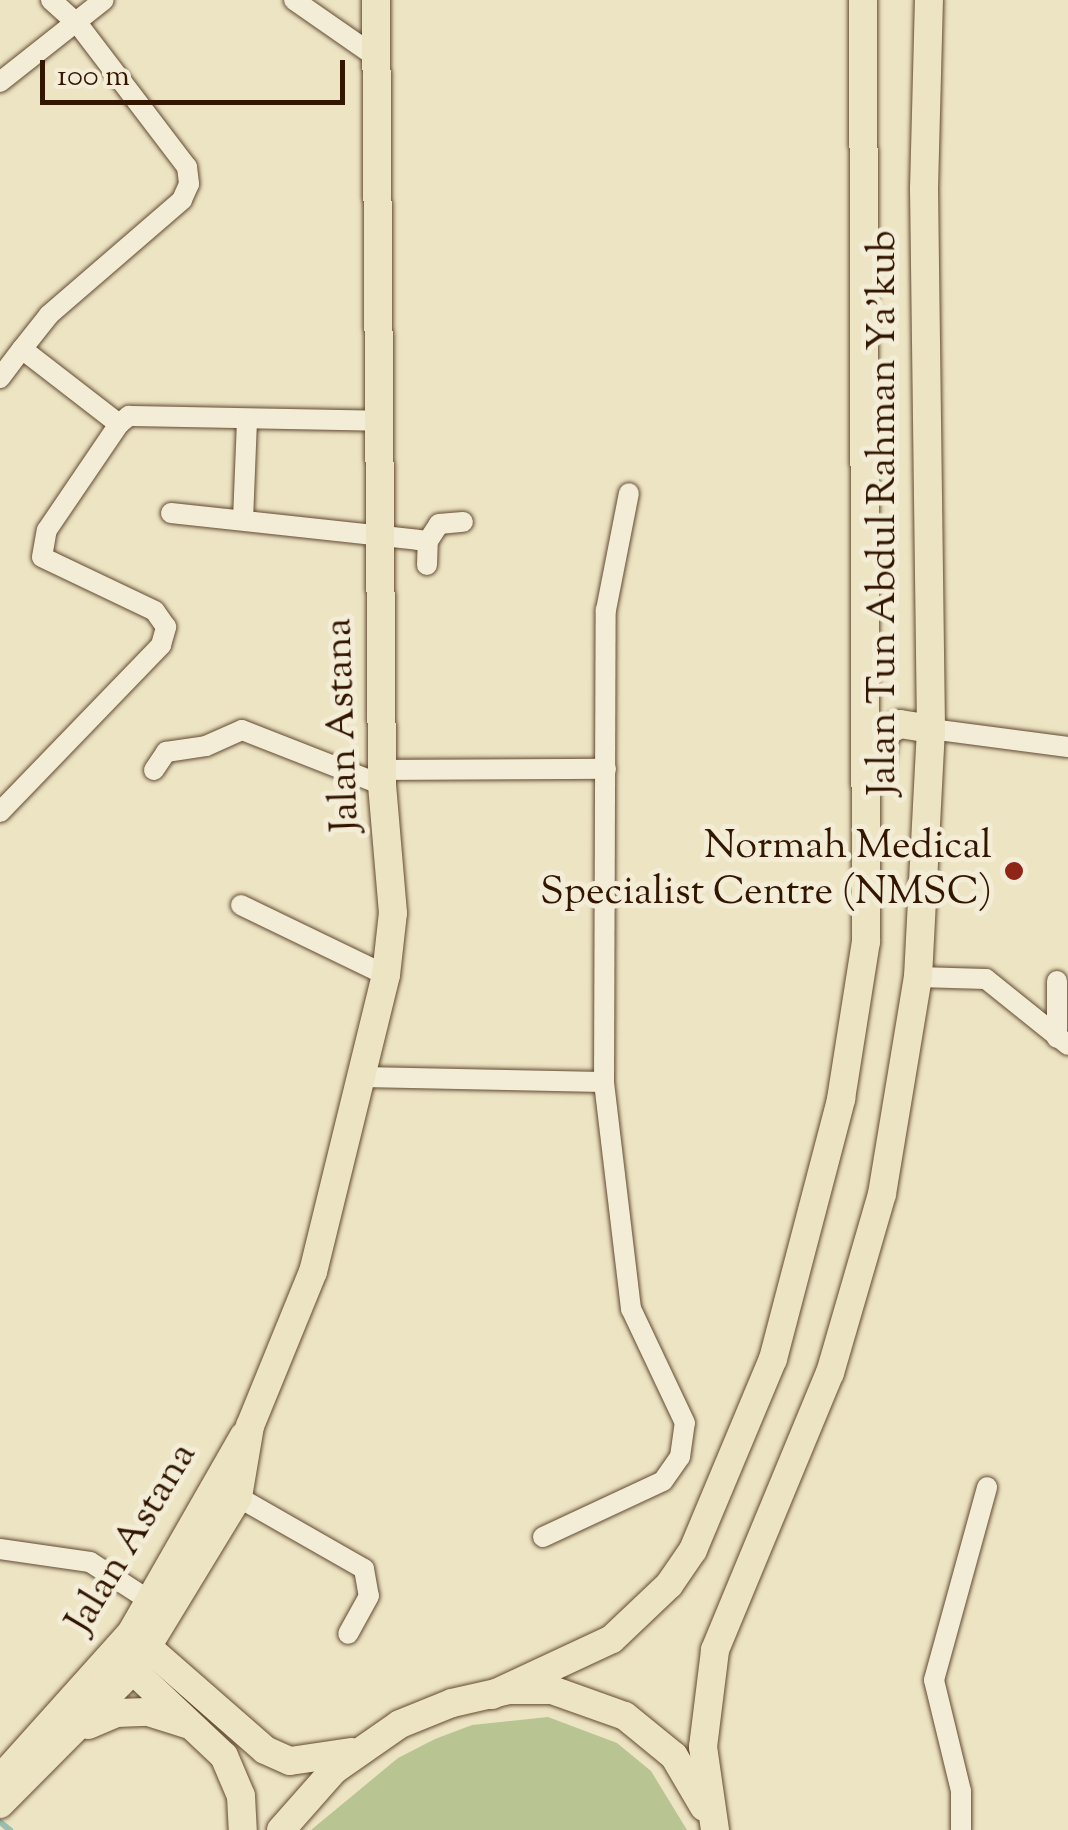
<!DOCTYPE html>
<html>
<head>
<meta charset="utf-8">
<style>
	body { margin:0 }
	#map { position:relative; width:1068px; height:1830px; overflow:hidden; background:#ede4c3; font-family:"Sorts Mill Goudy",serif }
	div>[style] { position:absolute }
	.green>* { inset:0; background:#b9c493 }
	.stream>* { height:6px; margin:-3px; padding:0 3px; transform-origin:3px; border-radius:3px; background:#99bfb3 }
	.roads { filter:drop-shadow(0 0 2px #624a31) drop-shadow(0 0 2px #624a31) }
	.minor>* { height:20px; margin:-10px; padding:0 10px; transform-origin:10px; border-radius:10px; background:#f3edd8 }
	.major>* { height:28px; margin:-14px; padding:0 14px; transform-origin:14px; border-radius:14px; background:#ede4c3 }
	.dots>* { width:28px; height:28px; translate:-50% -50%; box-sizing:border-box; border:5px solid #f3edd8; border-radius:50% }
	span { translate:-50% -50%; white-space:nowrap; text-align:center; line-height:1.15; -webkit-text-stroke:10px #f3edd8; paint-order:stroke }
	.street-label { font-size:40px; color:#331600 }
	.poi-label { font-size:40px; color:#331600 }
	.right { translate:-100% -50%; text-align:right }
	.scale { position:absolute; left:40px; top:60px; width:305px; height:45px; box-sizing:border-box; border:5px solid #331600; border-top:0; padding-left:12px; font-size:30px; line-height:35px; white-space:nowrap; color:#331600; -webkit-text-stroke:8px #f3edd8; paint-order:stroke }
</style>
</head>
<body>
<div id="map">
	<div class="green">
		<i style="clip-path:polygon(548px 1717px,617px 1743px,651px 1771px,687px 1830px,311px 1830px,398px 1758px,435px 1739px,472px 1725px)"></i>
	</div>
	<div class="stream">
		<i style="left:0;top:1822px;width:13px;rotate:39deg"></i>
	</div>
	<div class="roads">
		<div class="minor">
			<i style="left:51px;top:0;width:36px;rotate:42deg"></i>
			<i style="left:78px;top:24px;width:180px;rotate:52.7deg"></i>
			<i style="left:187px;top:167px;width:17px;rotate:83deg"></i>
			<i style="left:189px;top:184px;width:17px;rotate:114deg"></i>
			<i style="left:182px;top:200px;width:176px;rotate:139.2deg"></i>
			<i style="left:49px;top:315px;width:43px;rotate:128.5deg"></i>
			<i style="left:22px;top:349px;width:123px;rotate:37.7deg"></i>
			<i style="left:119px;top:424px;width:13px;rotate:-39deg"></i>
			<i style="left:129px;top:416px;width:253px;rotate:1.1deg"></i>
			<i style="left:294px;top:0;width:100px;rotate:34.8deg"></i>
			<i style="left:0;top:82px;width:132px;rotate:-38.3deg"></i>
			<i style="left:0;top:378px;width:36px;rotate:-53deg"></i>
			<i style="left:171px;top:513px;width:248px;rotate:6.2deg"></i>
			<i style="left:418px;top:540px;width:10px;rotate:6deg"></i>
			<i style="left:428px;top:541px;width:20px;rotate:-57deg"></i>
			<i style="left:439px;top:524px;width:24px;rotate:-5deg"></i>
			<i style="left:243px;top:520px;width:101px;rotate:-87.7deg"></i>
			<i style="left:427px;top:565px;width:24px;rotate:-88deg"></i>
			<i style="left:931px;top:729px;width:138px;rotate:7.5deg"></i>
			<i style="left:154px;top:770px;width:22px;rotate:-56deg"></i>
			<i style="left:166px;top:752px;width:40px;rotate:-8.5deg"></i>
			<i style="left:206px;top:746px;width:39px;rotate:-24deg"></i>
			<i style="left:242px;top:730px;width:150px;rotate:21.4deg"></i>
			<i style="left:383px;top:770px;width:223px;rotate:-0.3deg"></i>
			<i style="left:0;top:812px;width:232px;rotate:-46deg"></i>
			<i style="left:161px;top:645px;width:19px;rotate:-74deg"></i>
			<i style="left:166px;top:627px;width:19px;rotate:-125deg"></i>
			<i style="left:155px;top:611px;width:125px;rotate:-154.5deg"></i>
			<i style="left:42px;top:557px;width:27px;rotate:-80deg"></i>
			<i style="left:47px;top:530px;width:128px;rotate:-55.8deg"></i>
			<i style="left:241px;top:905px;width:161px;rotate:25.8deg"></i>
			<i style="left:918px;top:977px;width:68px;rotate:1.7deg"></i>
			<i style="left:986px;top:979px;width:105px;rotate:38.8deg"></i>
			<i style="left:1057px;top:1038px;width:57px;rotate:-90deg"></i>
			<i style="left:361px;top:1077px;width:243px;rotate:1.2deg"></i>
			<i style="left:238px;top:1497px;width:145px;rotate:29.7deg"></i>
			<i style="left:364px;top:1569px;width:27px;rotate:80deg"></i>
			<i style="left:369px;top:1596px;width:43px;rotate:118.9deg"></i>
			<i style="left:543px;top:1537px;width:132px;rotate:-25deg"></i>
			<i style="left:663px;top:1481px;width:29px;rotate:-55deg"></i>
			<i style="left:680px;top:1457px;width:34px;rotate:-82deg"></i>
			<i style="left:685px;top:1423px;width:126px;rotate:-115.3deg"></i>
			<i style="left:631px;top:1309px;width:229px;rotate:-96.8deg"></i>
			<i style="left:604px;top:1082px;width:472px;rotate:-89.8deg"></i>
			<i style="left:606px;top:610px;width:119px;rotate:-78.9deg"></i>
			<i style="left:0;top:1549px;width:91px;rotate:8.2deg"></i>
			<i style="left:90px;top:1562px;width:72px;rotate:33deg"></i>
			<i style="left:961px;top:1830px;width:39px;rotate:-90deg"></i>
			<i style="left:961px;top:1791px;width:114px;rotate:-103.7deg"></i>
			<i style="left:934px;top:1680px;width:200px;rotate:-74.6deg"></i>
		</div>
		<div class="major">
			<i style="left:878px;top:772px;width:41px;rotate:-78.7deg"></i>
			<i style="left:886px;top:732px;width:16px;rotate:-30deg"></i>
			<i style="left:900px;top:724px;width:31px;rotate:9deg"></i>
			<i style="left:136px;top:1637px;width:171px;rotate:41.2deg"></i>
			<i style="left:265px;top:1750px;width:27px;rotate:24deg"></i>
			<i style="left:290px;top:1761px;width:63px;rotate:-8.3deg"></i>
			<i style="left:122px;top:1660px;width:140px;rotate:43.3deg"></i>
			<i style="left:224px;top:1756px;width:43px;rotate:67deg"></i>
			<i style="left:241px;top:1796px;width:34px;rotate:87deg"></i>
			<i style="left:492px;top:1695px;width:132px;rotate:-25deg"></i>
			<i style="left:612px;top:1639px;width:79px;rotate:-43.5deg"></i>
			<i style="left:669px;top:1585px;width:42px;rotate:-55.6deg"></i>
			<i style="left:693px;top:1550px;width:207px;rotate:-67.3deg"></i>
			<i style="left:773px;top:1359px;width:269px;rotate:-75.3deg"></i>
			<i style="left:841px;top:1099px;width:159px;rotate:-81deg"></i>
			<i style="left:866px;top:942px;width:942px;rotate:-90.18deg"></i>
			<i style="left:88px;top:1725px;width:30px;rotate:-23deg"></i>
			<i style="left:116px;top:1713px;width:32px;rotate:-2deg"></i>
			<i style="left:148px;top:1712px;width:44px;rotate:17.2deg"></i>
			<i style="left:0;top:1779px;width:196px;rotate:-48.1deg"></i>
			<i style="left:131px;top:1633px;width:227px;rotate:-60.2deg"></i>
			<i style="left:0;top:1804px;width:189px;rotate:-45.2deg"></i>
			<i style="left:133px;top:1670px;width:202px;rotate:-58.7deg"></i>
			<i style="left:238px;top:1497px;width:72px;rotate:-80.4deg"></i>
			<i style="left:250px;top:1426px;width:166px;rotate:-67.8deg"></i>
			<i style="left:313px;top:1272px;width:306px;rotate:-76.2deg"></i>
			<i style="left:386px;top:975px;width:62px;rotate:-83.6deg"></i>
			<i style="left:393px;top:913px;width:128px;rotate:-94.9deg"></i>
			<i style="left:382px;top:785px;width:785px;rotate:-90.44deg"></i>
			<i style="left:281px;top:1830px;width:80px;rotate:-48.5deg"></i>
			<i style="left:334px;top:1770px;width:80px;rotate:-34.9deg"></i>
			<i style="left:400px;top:1724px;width:56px;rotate:-22deg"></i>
			<i style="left:452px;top:1703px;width:58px;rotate:-12.8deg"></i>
			<i style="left:509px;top:1690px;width:43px"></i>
			<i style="left:552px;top:1690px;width:77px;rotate:19.6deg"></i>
			<i style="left:625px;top:1716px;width:63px;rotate:39.2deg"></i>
			<i style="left:674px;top:1756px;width:59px;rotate:59.5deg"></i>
			<i style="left:715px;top:1830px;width:84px;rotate:-98.2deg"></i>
			<i style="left:703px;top:1747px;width:98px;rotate:-82.9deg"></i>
			<i style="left:715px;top:1650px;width:300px;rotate:-67.5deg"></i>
			<i style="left:830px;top:1373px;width:186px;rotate:-73.8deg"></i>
			<i style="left:882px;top:1194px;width:220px;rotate:-80.6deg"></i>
			<i style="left:918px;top:977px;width:248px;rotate:-87deg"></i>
			<i style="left:931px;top:729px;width:540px;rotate:-90.74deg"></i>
			<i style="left:924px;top:189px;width:189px;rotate:-88.5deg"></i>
		</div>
	</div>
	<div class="dots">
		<i style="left:1014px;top:871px;background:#8f2418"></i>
	</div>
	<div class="street-label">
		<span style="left:885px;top:513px;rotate:-90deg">Jalan Tun Abdul Rahman Ya'kub</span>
		<span style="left:344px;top:725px;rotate:-92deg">Jalan Astana</span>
		<span style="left:133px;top:1539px;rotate:-59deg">Jalan Astana</span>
	</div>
	<div class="poi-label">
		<span class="right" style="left:992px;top:871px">Normah Medical<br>Specialist Centre (NMSC)</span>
	</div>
	<div class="scale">100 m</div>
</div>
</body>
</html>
